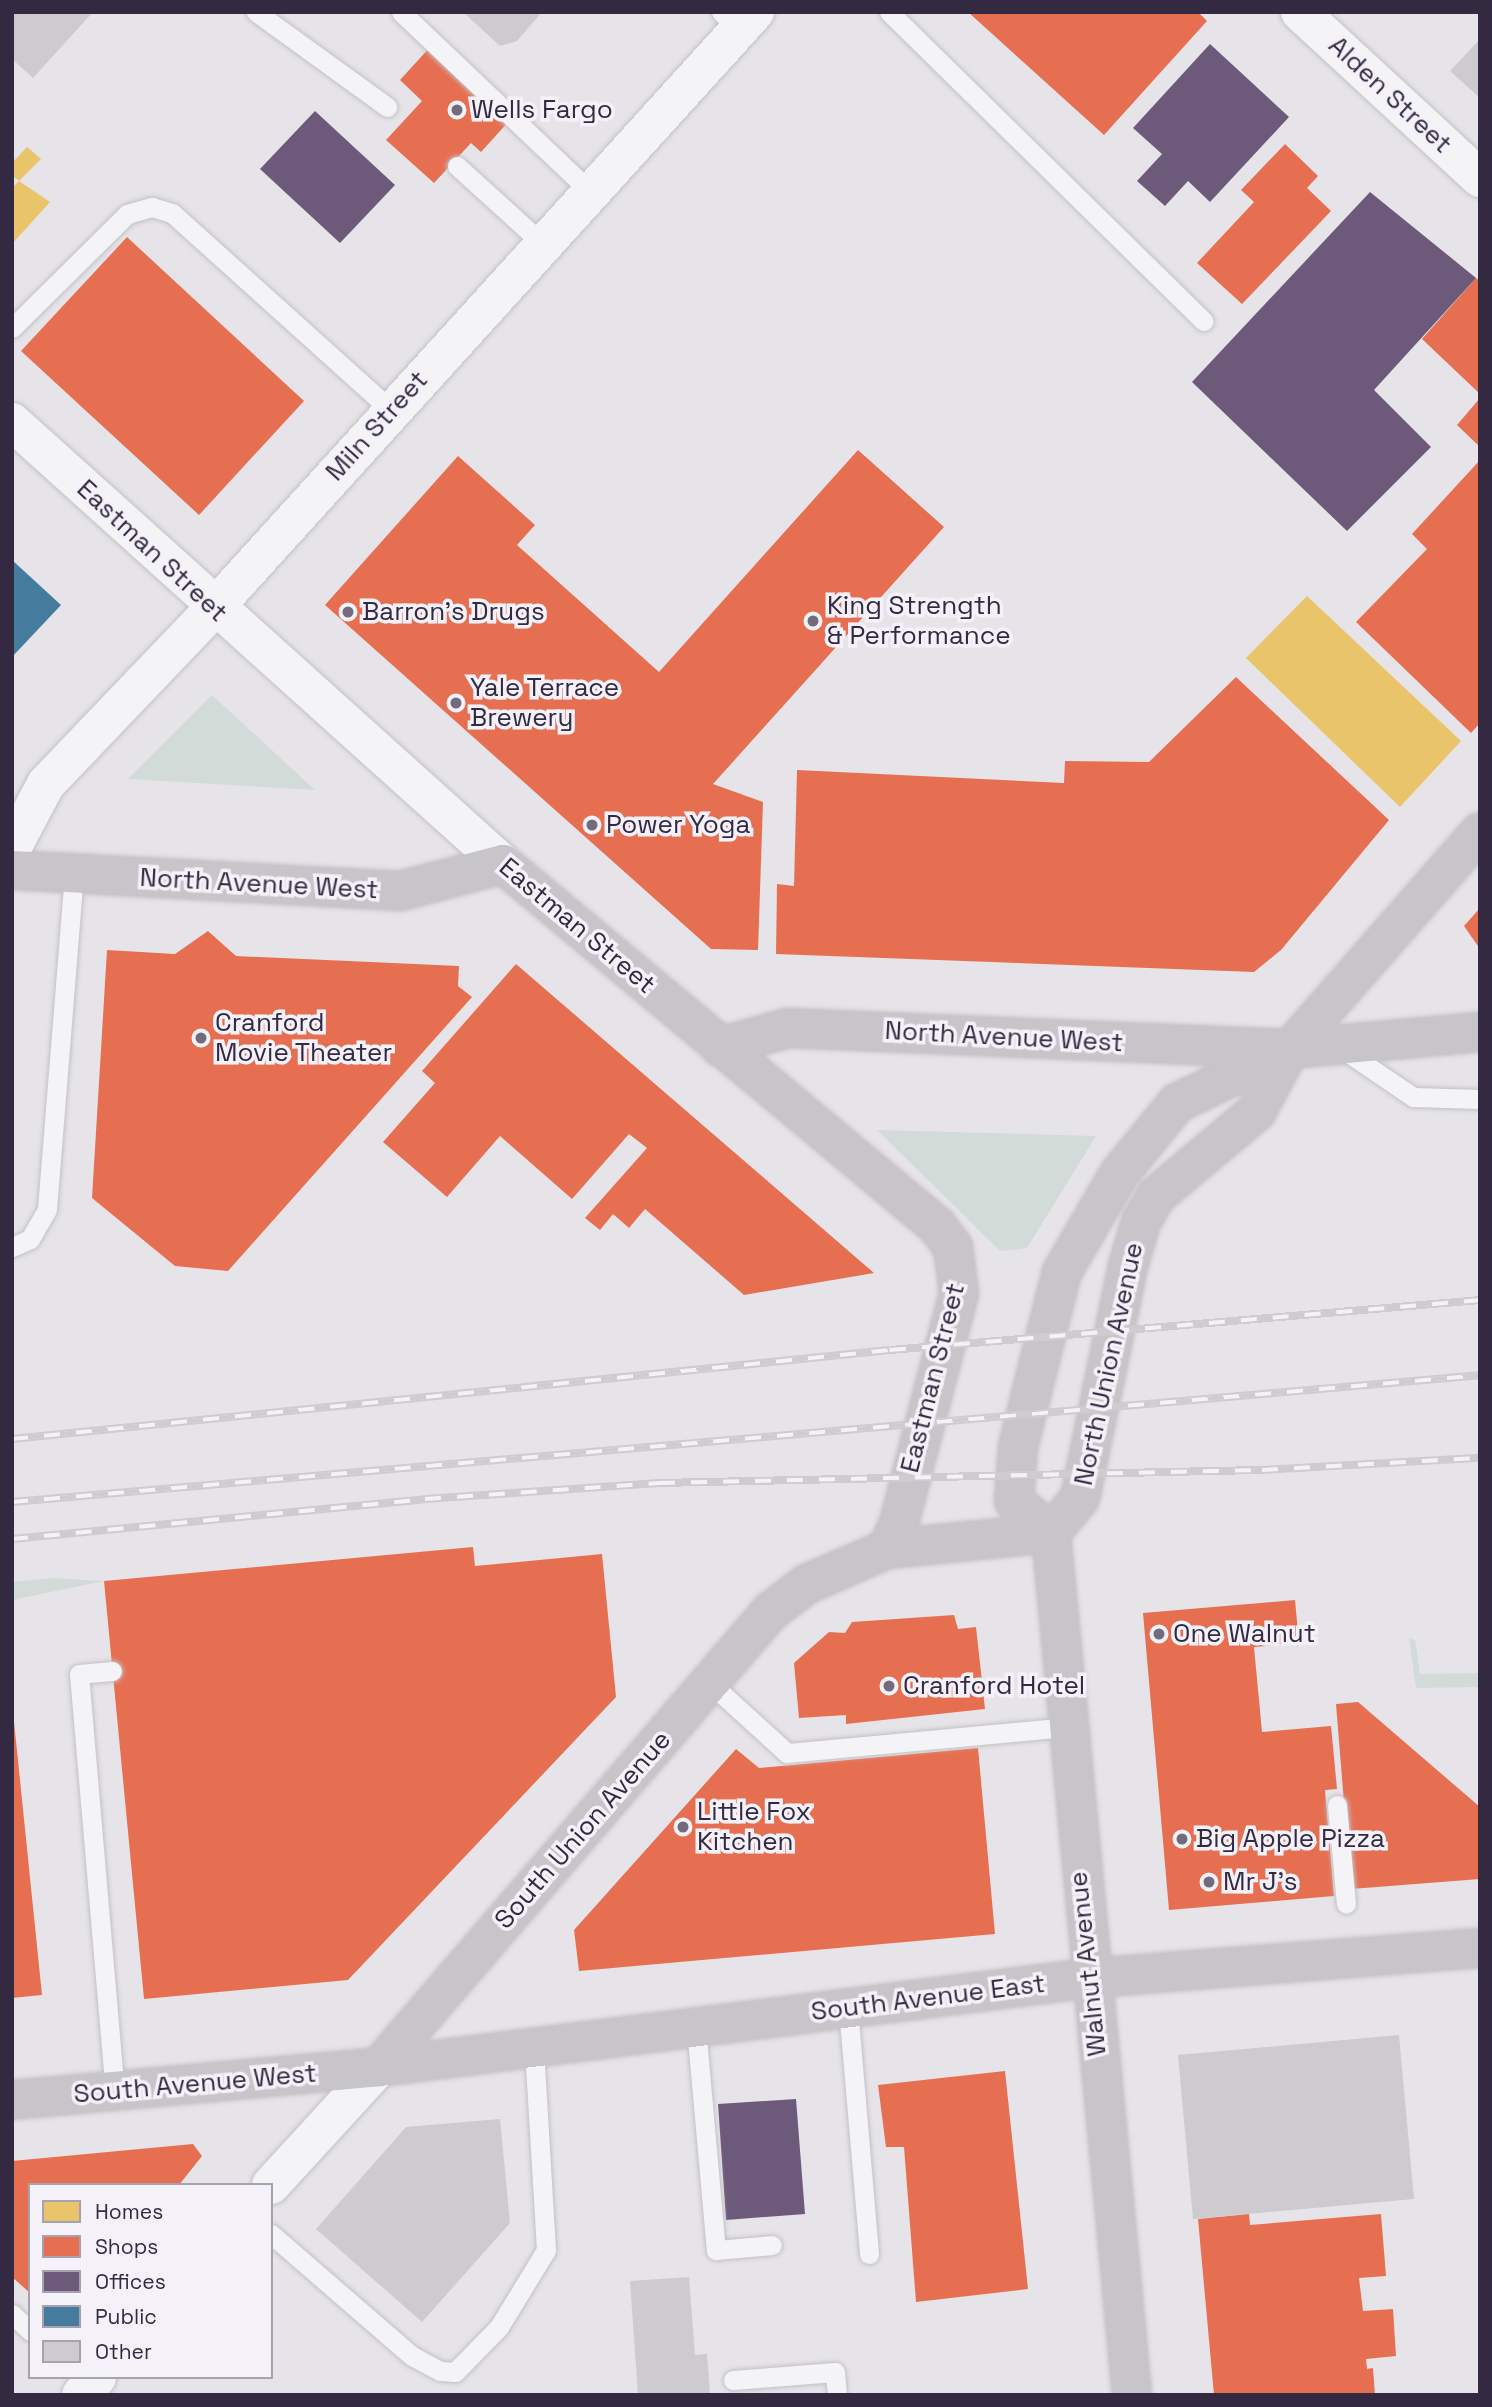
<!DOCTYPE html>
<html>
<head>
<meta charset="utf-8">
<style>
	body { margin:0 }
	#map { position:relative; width:1492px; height:2407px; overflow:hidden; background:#e6e4e8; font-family:"Space Grotesk",sans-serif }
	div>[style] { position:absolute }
	.green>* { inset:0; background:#d3dbd8 }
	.homes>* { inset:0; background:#e9c46a }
	.shops>* { inset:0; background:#e76f51 }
	.offices>* { inset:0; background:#6d597a }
	.public>* { inset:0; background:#457b9d }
	.building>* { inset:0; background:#cecbd0 }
	.roads { filter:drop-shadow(0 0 2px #c3c1c6) drop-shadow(0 0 2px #c3c1c6) }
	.lane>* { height:19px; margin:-9.5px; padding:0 9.5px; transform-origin:9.5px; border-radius:9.5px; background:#f4f3f6 }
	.street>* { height:38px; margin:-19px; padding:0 19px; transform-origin:19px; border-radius:19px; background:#f4f3f6 }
	.secondary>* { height:38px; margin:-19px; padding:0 19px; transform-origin:19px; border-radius:19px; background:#c7c4ca }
	.rail>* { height:8px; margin-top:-4px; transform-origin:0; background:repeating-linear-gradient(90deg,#f4f2f8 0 16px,#ceccd1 0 32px); box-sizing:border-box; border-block:2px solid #ceccd1 }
	.dots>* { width:19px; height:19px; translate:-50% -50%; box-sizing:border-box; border:4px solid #f4f2f8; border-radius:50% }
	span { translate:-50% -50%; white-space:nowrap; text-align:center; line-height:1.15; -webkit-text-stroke:7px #f4f2f8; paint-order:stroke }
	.street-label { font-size:26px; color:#332a42 }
	.poi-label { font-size:26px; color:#332a42 }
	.left { translate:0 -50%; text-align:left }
	.frame { position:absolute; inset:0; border:14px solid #332a42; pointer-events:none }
	.legend { position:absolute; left:28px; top:2183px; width:245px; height:196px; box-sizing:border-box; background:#f4f2f8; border:2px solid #a7a2af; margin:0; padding:9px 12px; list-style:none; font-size:21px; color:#332a42 }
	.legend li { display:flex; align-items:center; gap:14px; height:35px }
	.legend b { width:35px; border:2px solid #a7a2af }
</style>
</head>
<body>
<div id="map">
	<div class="green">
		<i style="clip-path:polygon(212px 695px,315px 790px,128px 779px)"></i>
		<i style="clip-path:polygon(877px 1130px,1096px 1136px,1027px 1248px,1000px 1251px)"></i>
		<i style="clip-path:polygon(52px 1578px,104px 1581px,12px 1600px,12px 1582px)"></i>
		<i style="clip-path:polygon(1409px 1638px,1415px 1640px,1420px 1674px,1480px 1673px,1480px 1699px,1478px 1687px,1416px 1688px)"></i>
	</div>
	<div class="homes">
		<i style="clip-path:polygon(27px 147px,41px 159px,19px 181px,12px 175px,12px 163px)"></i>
		<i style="clip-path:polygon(19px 181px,50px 202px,12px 244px,12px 188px)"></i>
		<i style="clip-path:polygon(1307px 596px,1461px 741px,1400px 807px,1246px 658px)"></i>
	</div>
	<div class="shops">
		<i style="clip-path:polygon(968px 12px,1198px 12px,1207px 21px,1104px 135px)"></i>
		<i style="clip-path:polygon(431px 46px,511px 119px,481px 152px,471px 143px,434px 183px,386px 140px,422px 101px,400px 80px)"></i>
		<i style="clip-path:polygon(1285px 144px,1318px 176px,1307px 188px,1331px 211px,1242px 304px,1197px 263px,1254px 202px,1241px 190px)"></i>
		<i style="clip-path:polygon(127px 237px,304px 401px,199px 515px,21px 351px)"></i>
		<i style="clip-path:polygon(1476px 278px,1480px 281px,1480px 394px,1422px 339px)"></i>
		<i style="clip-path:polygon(1480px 398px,1480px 447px,1457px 425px)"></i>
		<i style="clip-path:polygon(858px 450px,944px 527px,713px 784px,763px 802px,758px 950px,711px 949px,325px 605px,458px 456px,535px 525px,517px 545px,659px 672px)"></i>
		<i style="clip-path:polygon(1480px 460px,1480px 723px,1471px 733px,1356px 622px,1427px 549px,1412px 534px)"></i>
		<i style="clip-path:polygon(1236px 677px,1389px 820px,1281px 950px,1254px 972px,776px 954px,777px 884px,794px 886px,797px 770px,1064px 783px,1065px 761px,1149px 762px)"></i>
		<i style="clip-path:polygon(1480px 908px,1480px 949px,1464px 926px)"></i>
		<i style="clip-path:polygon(208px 931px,236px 956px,459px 966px,458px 986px,472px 997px,228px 1271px,175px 1266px,92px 1198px,107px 950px,175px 954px)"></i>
		<i style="clip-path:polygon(516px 964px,874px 1273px,744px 1295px,645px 1209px,629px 1228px,613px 1214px,600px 1230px,585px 1218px,647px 1148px,629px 1134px,572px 1199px,500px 1136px,447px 1197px,383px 1142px,435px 1083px,422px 1071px)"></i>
		<i style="clip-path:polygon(473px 1547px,475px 1566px,602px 1554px,616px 1697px,348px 1980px,144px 1999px,104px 1581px)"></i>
		<i style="clip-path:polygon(1295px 1600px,1299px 1643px,1254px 1647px,1262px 1732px,1331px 1726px,1337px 1789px,1325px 1790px,1334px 1896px,1169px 1910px,1143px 1613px)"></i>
		<i style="clip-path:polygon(954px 1615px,958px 1629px,976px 1627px,985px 1709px,846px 1724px,846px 1715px,799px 1718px,794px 1663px,829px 1632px,845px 1633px,852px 1622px)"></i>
		<i style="clip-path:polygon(12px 1702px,42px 1995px,12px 1998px)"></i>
		<i style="clip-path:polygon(1358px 1702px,1480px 1807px,1480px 1879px,1351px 1889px,1336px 1704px)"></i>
		<i style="clip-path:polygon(978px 1748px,995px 1934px,579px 1971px,574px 1930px,736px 1749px,759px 1768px)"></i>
		<i style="clip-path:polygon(1005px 2071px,1028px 2289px,916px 2302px,904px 2147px,886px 2147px,878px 2085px)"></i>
		<i style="clip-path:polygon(193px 2144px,202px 2156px,179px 2185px,30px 2185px,30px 2293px,12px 2277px,12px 2161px)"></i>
		<i style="clip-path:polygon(1249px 2214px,1250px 2225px,1381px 2214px,1386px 2276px,1359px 2278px,1363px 2311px,1393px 2309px,1396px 2356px,1366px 2359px,1367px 2369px,1373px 2368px,1375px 2395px,1214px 2395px,1198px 2219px)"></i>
	</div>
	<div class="offices">
		<i style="clip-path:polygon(1210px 44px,1289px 117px,1210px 202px,1188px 181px,1165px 206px,1137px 181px,1162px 154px,1133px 128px)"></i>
		<i style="clip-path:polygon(315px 111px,395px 185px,340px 243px,260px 169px)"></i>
		<i style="clip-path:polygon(1370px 192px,1476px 278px,1374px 390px,1431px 447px,1347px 531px,1192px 382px)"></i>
		<i style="clip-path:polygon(796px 2099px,805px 2214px,726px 2220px,718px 2104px)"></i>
	</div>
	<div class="public">
		<i style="clip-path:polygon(12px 560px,61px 605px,12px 657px)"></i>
	</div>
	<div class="building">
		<i style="clip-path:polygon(12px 12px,93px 12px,33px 78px,12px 59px)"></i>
		<i style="clip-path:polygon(463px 12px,542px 12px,517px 41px,500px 46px)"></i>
		<i style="clip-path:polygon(1480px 39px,1480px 98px,1450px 71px)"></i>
		<i style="clip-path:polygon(1399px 2035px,1414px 2199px,1193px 2219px,1178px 2055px)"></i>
		<i style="clip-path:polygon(500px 2119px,510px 2223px,422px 2322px,316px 2229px,406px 2127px)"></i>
		<i style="clip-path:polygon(689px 2277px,695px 2355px,707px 2354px,710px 2394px,638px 2395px,630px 2281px)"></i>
	</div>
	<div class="roads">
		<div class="lane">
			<i style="left:256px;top:12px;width:162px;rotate:35.9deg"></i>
			<i style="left:401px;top:12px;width:262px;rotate:43.5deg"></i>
			<i style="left:721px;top:12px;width:25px;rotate:42deg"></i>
			<i style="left:889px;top:12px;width:441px;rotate:44.5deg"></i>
			<i style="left:457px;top:166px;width:116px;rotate:42.2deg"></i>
			<i style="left:12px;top:328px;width:162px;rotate:-44.7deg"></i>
			<i style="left:127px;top:214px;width:26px;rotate:-16deg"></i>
			<i style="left:152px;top:207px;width:21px;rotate:17deg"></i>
			<i style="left:172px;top:213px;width:296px;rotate:42deg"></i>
			<i style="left:1341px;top:1048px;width:87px;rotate:34.2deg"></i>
			<i style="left:1413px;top:1097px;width:67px;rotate:1.7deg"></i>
			<i style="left:12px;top:1247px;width:20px;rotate:-24deg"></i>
			<i style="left:30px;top:1239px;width:34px;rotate:-60deg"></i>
			<i style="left:47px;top:1209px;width:336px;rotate:-85.4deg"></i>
			<i style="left:112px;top:1671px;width:33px;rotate:175deg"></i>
			<i style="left:79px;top:1674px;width:419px;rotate:85.1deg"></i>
			<i style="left:710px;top:1683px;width:104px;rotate:42.3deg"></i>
			<i style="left:787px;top:1753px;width:279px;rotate:-5.3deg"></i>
			<i style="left:1337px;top:1805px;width:99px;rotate:84.8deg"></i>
			<i style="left:848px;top:2008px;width:247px;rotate:85.1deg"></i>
			<i style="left:696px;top:2027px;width:224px;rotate:84.9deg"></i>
			<i style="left:716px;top:2250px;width:56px;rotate:-5.1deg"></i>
			<i style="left:271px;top:2234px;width:186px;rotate:40.9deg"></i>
			<i style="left:412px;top:2356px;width:32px;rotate:28deg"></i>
			<i style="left:440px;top:2371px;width:15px;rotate:4deg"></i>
			<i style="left:455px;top:2372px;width:63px;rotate:-45.6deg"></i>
			<i style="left:499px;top:2327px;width:90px;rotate:-58.6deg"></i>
			<i style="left:546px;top:2250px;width:203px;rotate:-93.4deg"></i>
			<i style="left:12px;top:2314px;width:25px;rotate:43deg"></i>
			<i style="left:733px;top:2380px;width:102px;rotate:-4.5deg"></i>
			<i style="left:835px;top:2372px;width:23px;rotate:85deg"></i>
		</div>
		<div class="street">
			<i style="left:1300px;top:12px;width:245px;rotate:42.7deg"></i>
			<i style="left:12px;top:422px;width:661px;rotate:41.99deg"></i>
			<i style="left:12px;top:848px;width:72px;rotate:-62deg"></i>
			<i style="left:46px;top:784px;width:243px;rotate:-46.3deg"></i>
			<i style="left:214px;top:608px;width:805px;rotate:-47.77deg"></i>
			<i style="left:271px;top:2185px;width:160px;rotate:-47.5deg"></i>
			<i style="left:81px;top:2395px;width:24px;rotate:-48deg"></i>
		</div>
		<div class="secondary">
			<i style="left:12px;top:870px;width:389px;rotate:3.1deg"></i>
			<i style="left:400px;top:891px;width:106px;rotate:-14.7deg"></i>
			<i style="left:503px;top:864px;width:565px;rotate:39.83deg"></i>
			<i style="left:937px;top:1226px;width:26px;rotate:53deg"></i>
			<i style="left:953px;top:1247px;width:46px;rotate:82.6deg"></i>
			<i style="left:959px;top:1293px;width:239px;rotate:104.6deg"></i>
			<i style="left:899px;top:1524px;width:28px;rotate:116deg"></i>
			<i style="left:720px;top:1047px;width:71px;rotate:-15.6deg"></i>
			<i style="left:788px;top:1028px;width:502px;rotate:2.4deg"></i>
			<i style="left:1290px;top:1049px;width:191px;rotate:-5.1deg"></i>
			<i style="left:1051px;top:1533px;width:866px;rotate:84.63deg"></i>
			<i style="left:1051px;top:1533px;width:45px;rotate:-50.4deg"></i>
			<i style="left:1080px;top:1498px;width:237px;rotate:-78.3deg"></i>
			<i style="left:1128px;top:1266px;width:46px;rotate:-73.5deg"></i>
			<i style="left:1141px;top:1222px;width:30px;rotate:-60deg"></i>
			<i style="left:1156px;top:1196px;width:131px;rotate:-40deg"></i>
			<i style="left:1256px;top:1112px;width:72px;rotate:-61.6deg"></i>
			<i style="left:1290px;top:1049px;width:288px;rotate:-48.8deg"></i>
			<i style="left:1051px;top:1533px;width:49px;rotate:-139.1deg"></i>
			<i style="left:1014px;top:1501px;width:54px;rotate:-85.8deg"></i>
			<i style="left:1018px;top:1447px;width:180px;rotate:-75.9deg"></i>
			<i style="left:1062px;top:1272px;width:113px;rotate:-59.8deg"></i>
			<i style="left:1119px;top:1174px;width:92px;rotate:-50.8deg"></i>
			<i style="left:1177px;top:1103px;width:118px;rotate:-25.7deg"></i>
			<i style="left:379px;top:2067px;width:601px;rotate:-49.32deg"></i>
			<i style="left:771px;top:1611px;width:45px;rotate:-36.9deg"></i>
			<i style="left:807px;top:1584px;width:87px;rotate:-23.6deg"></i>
			<i style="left:887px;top:1549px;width:165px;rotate:-5.6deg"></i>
			<i style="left:12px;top:2100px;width:368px;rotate:-5.1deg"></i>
			<i style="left:379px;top:2067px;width:717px;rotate:-7.13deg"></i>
			<i style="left:1090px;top:1978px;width:391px;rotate:-4.4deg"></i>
		</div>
	</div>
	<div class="rail">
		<i style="left:12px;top:1439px;width:882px;rotate:-5.79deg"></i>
		<i style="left:890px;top:1350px;width:592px;rotate:-4.84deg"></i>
		<i style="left:12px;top:1502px;width:1473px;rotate:-4.94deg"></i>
		<i style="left:12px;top:1539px;width:415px;rotate:-5.5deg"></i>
		<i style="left:425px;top:1499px;width:235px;rotate:-3.9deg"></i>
		<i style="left:659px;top:1483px;width:603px;rotate:-1.24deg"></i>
		<i style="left:1262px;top:1470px;width:218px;rotate:-3.2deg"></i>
	</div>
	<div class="dots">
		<i style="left:457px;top:110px;background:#726b7c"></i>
		<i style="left:348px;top:612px;background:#726b7c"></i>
		<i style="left:813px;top:621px;background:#726b7c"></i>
		<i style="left:456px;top:703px;background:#726b7c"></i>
		<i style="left:592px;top:825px;background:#726b7c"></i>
		<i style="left:201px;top:1038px;background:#726b7c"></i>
		<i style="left:1159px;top:1634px;background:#726b7c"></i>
		<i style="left:889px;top:1686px;background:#726b7c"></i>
		<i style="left:683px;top:1827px;background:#726b7c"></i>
		<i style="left:1182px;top:1839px;background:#726b7c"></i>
		<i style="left:1209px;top:1882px;background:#726b7c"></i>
	</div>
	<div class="street-label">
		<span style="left:1390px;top:95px;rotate:43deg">Alden Street</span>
		<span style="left:377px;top:426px;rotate:-48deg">Miln Street</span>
		<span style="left:152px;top:551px;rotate:43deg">Eastman Street</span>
		<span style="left:259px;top:884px;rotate:3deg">North Avenue West</span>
		<span style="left:577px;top:926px;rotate:40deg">Eastman Street</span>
		<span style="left:1004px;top:1037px;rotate:3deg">North Avenue West</span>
		<span style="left:1109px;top:1364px;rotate:-78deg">North Union Avenue</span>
		<span style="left:933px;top:1378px;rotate:-76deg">Eastman Street</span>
		<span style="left:583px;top:1830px;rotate:-49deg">South Union Avenue</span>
		<span style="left:1088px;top:1964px;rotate:-96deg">Walnut Avenue</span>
		<span style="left:928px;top:1998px;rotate:-7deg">South Avenue East</span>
		<span style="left:195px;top:2084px;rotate:-5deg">South Avenue West</span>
	</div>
	<div class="poi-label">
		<span class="left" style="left:471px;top:110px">Wells Fargo</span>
		<span class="left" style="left:827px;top:621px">King Strength<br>&amp; Performance</span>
		<span class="left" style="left:362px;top:612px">Barron's Drugs</span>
		<span class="left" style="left:470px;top:703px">Yale Terrace<br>Brewery</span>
		<span class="left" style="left:606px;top:825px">Power Yoga</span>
		<span class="left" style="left:215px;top:1038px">Cranford<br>Movie Theater</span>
		<span class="left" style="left:1173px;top:1634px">One Walnut</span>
		<span class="left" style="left:903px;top:1686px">Cranford Hotel</span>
		<span class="left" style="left:697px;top:1827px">Little Fox<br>Kitchen</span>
		<span class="left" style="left:1196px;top:1839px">Big Apple Pizza</span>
		<span class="left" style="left:1223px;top:1882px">Mr J's</span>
	</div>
	<div class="frame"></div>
	<ul class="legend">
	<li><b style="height:19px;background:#e9c46a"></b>Homes</li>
	<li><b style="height:19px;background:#e76f51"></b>Shops</li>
	<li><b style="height:19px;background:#6d597a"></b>Offices</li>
	<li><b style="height:19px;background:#457b9d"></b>Public</li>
	<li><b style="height:19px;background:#cecbd0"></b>Other</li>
	</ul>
</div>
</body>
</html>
